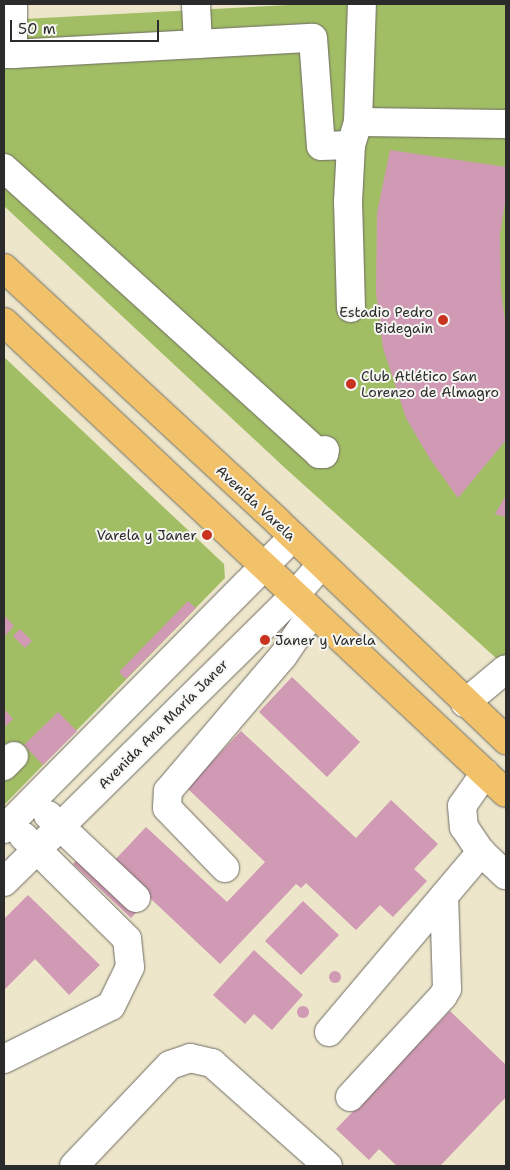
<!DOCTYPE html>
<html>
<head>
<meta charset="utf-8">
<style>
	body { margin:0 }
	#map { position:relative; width:510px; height:1170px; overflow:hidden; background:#ede6cb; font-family:"Shantell Sans",sans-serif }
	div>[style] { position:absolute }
	.green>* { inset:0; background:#a2be65 }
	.building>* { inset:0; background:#d099b4 }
	.round { border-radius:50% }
	.roads { filter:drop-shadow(0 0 1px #6f6c63) drop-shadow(0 0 1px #6f6c63) }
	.minor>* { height:28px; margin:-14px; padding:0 14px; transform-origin:14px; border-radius:14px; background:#fff }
	.major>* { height:28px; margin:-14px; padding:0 14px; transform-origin:14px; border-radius:14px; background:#f2c26a }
	.dots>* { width:14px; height:14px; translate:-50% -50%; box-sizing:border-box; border:2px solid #f6f6f2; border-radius:50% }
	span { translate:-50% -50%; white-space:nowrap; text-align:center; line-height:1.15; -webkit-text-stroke:4px #f6f6f2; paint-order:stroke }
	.poi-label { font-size:14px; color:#2b2b2b }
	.right { translate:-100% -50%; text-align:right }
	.left { translate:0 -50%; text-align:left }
	.street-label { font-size:14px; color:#2b2b2b }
	.frame { position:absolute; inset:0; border:5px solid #2b2b2b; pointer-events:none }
	.scale { position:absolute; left:10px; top:20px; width:149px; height:22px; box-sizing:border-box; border:2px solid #2b2b2b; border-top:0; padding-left:6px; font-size:15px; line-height:18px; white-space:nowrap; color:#2b2b2b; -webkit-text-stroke:4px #f6f6f2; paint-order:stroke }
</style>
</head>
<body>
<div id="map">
	<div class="green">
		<i style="clip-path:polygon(308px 4px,506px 4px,506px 667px,285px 468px,4px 206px,4px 20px)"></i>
		<i style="clip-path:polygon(4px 357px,224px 564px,225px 578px,4px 805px)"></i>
	</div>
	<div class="building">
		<i style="clip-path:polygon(390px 150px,506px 167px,506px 196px,500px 235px,501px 289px,506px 330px,506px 440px,458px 498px,430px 459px,406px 418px,383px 348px,376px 292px,377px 213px)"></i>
		<i style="clip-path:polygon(506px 495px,506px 517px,495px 514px)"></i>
		<i style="clip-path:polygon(188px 601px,196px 608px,126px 679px,119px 672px)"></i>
		<i style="clip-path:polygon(4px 615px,14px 626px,4px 637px)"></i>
		<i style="clip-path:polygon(20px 629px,32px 641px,25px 648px,13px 636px)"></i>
		<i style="clip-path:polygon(292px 677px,360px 742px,327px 777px,259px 712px)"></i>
		<i style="clip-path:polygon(4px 709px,13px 719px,6px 726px,4px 724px)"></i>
		<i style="clip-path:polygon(58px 712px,77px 731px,43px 765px,24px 745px)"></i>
		<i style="clip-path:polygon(241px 731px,356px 838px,391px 800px,438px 844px,414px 869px,427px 881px,393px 917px,380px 905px,356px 930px,306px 883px,301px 888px,296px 884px,220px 964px,150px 898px,131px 918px,73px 864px,92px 844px,112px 863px,146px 827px,227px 902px,265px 862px,187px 788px)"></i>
		<i style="clip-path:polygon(28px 895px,100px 965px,69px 995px,35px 959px,4px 990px,4px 919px)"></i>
		<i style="clip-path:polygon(303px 901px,339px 935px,301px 975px,265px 941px)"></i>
		<i style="clip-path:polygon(254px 950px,303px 995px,272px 1030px,254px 1014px,245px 1024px,213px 995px)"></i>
		<i class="round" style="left:329px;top:971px;width:12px;height:12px"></i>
		<i class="round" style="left:297px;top:1006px;width:12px;height:12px"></i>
		<i style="clip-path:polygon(450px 1011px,506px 1065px,506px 1097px,440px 1166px,397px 1166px,379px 1149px,369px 1160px,336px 1129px)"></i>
	</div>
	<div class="roads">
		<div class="minor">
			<i style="left:196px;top:4px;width:40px;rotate:87.1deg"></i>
			<i style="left:4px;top:54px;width:9px"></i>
			<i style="left:13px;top:54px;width:50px;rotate:-90deg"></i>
			<i style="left:13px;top:54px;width:300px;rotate:-3.1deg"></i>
			<i style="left:313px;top:38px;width:108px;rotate:85.8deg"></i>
			<i style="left:321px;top:146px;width:30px;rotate:-2deg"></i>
			<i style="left:358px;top:122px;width:148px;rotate:0.8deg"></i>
			<i style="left:4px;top:168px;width:425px;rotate:42.2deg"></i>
			<i style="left:319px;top:454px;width:5px"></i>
			<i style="left:324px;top:454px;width:4px;rotate:-76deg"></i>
			<i style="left:351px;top:308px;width:106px;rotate:-91.6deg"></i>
			<i style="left:348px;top:202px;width:57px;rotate:-87deg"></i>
			<i style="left:351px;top:145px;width:24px;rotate:-73deg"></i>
			<i style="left:358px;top:122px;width:118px;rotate:-88.1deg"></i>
			<i style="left:465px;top:703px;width:53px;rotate:-39.7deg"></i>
			<i style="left:4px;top:766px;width:14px;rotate:-45deg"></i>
			<i style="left:485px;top:773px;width:40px;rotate:124.9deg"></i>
			<i style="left:462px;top:806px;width:21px;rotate:85deg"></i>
			<i style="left:464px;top:827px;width:30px;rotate:56deg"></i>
			<i style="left:481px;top:852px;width:34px;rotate:43deg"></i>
			<i style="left:48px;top:815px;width:121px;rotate:43.3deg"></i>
			<i style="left:4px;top:829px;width:411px;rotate:-45.3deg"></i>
			<i style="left:225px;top:868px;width:83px;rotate:-134deg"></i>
			<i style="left:167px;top:808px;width:17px;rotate:-87deg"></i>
			<i style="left:168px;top:791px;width:177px;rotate:-49.6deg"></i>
			<i style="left:283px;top:656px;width:52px;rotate:-56deg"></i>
			<i style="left:4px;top:882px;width:409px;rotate:-44.6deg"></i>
			<i style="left:295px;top:595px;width:40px;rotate:-49deg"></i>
			<i style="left:329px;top:1032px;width:236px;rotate:-49.8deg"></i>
			<i style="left:4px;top:1059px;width:119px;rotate:-26.4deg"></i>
			<i style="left:111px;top:1006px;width:43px;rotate:-64deg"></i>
			<i style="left:130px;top:967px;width:28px;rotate:-96deg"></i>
			<i style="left:127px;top:939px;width:146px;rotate:-135.3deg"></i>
			<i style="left:350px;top:1097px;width:137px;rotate:-47.4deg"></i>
			<i style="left:443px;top:996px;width:8px;rotate:-60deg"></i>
			<i style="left:447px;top:989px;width:93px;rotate:-91.8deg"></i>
			<i style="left:74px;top:1166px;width:139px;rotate:-46.5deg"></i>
			<i style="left:170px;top:1065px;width:21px;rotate:-19deg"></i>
			<i style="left:190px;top:1058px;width:23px;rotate:13deg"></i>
			<i style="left:212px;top:1063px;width:155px;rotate:41.6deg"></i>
		</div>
		<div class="major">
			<i style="left:4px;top:268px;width:372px;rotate:42.8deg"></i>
			<i style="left:277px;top:521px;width:317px;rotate:43.7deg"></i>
			<i style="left:4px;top:322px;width:688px;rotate:43.18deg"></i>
		</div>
	</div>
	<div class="dots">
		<i style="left:443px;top:320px;background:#c8321e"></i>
		<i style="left:351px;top:384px;background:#c8321e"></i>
		<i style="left:207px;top:535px;background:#c8321e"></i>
		<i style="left:265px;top:640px;background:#c8321e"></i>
	</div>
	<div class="poi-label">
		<span class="right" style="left:433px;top:320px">Estadio Pedro<br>Bidegain</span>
		<span class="left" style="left:361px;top:384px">Club Atlético San<br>Lorenzo de Almagro</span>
		<span class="right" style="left:197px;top:535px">Varela y Janer</span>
		<span class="left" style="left:275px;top:640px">Janer y Varela</span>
	</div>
	<div class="street-label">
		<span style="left:256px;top:503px;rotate:43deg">Avenida Varela</span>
		<span style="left:163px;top:724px;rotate:-45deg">Avenida Ana María Janer</span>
	</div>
	<div class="frame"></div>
	<div class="scale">50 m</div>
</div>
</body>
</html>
